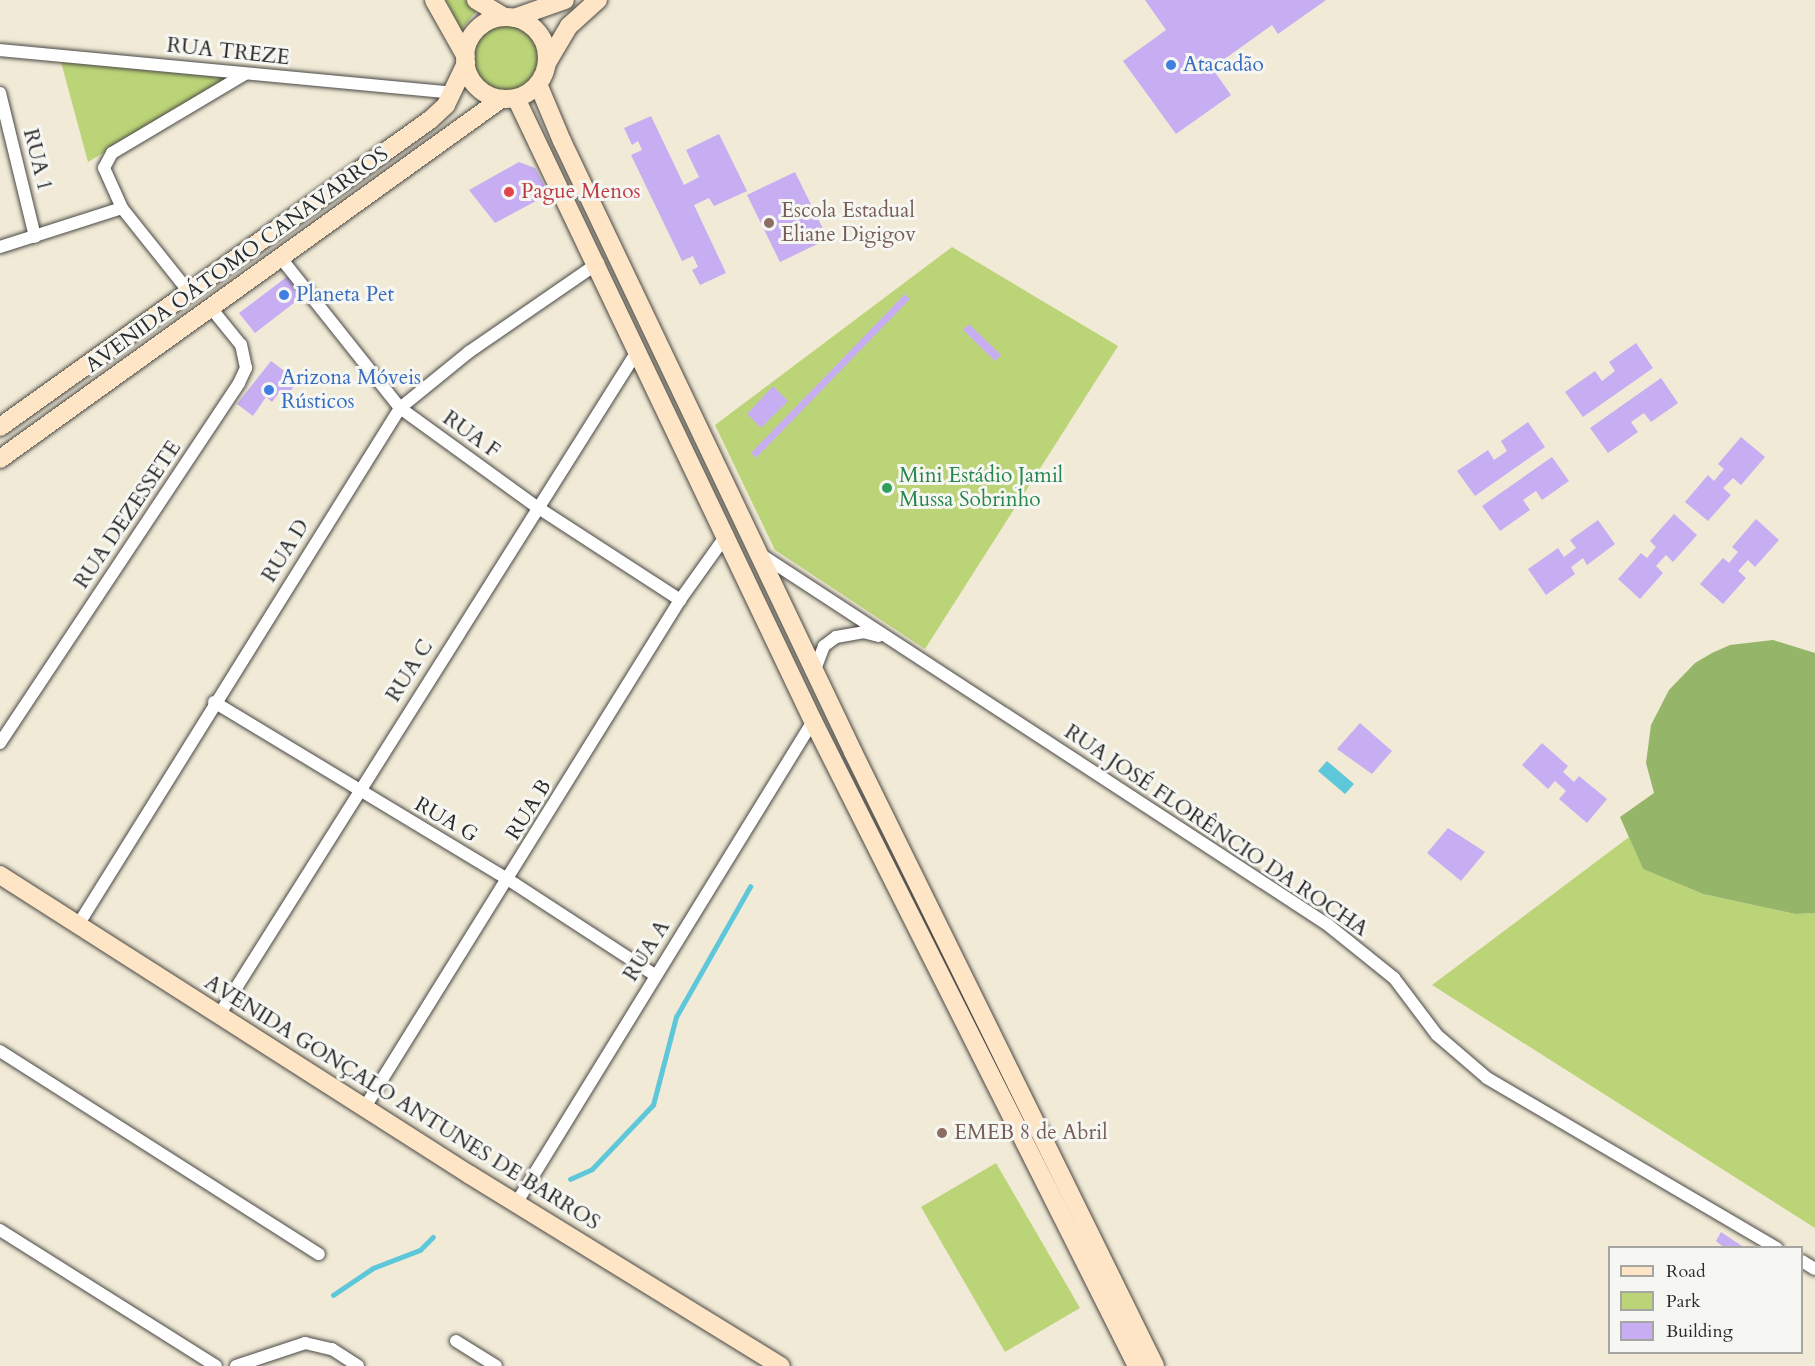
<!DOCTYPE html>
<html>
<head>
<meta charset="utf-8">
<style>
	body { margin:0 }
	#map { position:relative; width:1815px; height:1366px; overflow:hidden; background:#f1ead6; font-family:Cardo,serif }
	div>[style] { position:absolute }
	.green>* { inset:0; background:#bcd478 }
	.round { border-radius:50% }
	.forest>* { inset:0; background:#95b668 }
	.water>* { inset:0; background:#5ec7d9 }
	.stream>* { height:4.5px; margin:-2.25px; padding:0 2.25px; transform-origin:2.25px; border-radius:2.25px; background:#5ec7d9 }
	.building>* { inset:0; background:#c7aef3 }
	.roads { filter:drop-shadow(0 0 2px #494845) drop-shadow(0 0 2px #494845) }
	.street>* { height:12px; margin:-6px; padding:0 6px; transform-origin:6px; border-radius:6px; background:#fff }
	.secondary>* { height:18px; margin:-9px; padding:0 9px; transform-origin:9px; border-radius:9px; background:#fde5c5 }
	.secondary>.ring { margin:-9px; padding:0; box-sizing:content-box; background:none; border:18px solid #fde5c5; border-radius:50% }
	.dots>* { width:16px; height:16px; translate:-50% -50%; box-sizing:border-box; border:3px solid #f6f6f2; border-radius:50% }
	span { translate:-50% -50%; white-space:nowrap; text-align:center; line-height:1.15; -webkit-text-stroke:6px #f6f6f2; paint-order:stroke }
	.street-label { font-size:21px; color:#2b2b2b }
	.shop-label { font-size:21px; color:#366cbe }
	.left { translate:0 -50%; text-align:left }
	.health-label { font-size:21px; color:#be3a42 }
	.education-label { font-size:21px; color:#785e54 }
	.leisure-label { font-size:21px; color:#27864d }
	.legend { position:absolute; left:1608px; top:1246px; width:195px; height:108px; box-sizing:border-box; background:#f6f6f2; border:2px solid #a5a5a2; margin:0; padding:8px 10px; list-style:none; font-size:18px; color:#2b2b2b }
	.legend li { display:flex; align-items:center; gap:12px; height:30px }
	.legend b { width:30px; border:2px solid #a5a5a2 }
</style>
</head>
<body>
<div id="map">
	<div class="green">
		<i style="clip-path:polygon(446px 0,465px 0,478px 9px,461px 30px)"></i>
		<i class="round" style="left:469px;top:23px;width:70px;height:70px"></i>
		<i style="clip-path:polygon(61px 62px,229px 78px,88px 162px)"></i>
		<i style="clip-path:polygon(952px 247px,1118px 346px,925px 649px,775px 550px,715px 425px)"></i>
		<i style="clip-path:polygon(1629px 837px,1643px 869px,1703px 894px,1795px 914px,1815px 913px,1815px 1228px,1432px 985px)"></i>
		<i style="clip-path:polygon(996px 1163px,1080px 1308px,1005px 1352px,921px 1207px)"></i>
	</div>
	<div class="forest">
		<i style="clip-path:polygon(1773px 640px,1815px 653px,1815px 913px,1795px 914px,1703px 894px,1643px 869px,1620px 817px,1654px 793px,1646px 763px,1651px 725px,1669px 690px,1695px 663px,1712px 653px,1730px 645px)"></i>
	</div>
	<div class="water">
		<i style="clip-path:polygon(1327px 761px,1354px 784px,1345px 794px,1318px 771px)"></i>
	</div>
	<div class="stream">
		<i style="left:570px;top:1179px;width:24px;rotate:-24deg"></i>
		<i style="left:592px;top:1169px;width:88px;rotate:-46.4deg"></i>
		<i style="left:653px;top:1105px;width:91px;rotate:-75.4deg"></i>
		<i style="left:676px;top:1017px;width:150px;rotate:-60.4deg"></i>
		<i style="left:333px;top:1295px;width:48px;rotate:-34deg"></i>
		<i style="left:373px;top:1268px;width:50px;rotate:-21deg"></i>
		<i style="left:420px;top:1250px;width:18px;rotate:-45deg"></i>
	</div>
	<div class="building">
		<i style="clip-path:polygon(1145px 0,1326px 0,1278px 34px,1272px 25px,1212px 68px,1231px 95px,1176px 134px,1123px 61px,1166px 30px)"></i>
		<i style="clip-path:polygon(651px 116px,684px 185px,699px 177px,686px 150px,719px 134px,747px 191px,714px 206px,709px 198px,694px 205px,726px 273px,700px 285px,692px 270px,698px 267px,693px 256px,682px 261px,631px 155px,642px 150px,638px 141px,632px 145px,624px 128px)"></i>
		<i style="clip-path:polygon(519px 162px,535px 168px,549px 194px,495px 223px,469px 190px)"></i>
		<i style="clip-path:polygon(795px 172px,828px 239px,780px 262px,747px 195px)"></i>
		<i style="clip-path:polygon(288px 276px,303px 296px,255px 333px,239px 313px)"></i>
		<i style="clip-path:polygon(905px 294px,910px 299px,756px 458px,751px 453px)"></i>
		<i style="clip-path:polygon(969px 324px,1001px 355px,995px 361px,963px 330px)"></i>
		<i style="clip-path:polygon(1636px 343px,1653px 368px,1583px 417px,1565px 392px,1595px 371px,1602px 381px,1615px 371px,1609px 362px)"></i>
		<i style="clip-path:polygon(271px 361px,291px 376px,288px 380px,295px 385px,284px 399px,278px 394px,272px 402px,266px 397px,253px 416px,237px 404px)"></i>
		<i style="clip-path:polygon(1661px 378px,1678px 403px,1651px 422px,1644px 413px,1631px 422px,1638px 432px,1608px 453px,1590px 428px)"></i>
		<i style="clip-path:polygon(773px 386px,788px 401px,761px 428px,747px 414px)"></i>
		<i style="clip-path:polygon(1528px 422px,1545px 447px,1475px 496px,1457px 471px,1488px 450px,1494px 460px,1507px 451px,1501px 441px)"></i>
		<i style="clip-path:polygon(1741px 437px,1765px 457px,1741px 485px,1733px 478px,1723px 488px,1731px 495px,1708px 521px,1685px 502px,1708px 475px,1714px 481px,1724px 469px,1718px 464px)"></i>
		<i style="clip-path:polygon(1552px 457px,1569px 481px,1542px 500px,1536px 491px,1523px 500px,1530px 510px,1500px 531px,1482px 506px)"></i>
		<i style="clip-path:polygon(1674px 514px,1697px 535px,1673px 562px,1666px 555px,1656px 566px,1663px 573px,1640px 599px,1618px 579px,1641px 553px,1647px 558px,1656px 547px,1650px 541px)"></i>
		<i style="clip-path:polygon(1756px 519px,1779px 540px,1755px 567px,1748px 560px,1738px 571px,1746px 578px,1723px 604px,1700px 584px,1723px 558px,1729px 563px,1738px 552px,1732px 547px)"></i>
		<i style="clip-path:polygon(1598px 520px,1615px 544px,1587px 565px,1583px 558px,1571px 567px,1575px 574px,1546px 595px,1528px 569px,1558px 548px,1564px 557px,1576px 548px,1570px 540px)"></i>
		<i style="clip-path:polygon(1360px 723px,1392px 751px,1372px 774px,1337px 749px)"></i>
		<i style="clip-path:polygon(1542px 743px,1568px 766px,1563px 772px,1574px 782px,1579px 776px,1607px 799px,1587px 823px,1559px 799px,1566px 791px,1555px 781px,1548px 789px,1522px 765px)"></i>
		<i style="clip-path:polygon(1448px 828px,1485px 852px,1461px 881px,1427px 853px)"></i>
		<i style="clip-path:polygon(1721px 1232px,1745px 1248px,1725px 1248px,1716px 1241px)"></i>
	</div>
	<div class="roads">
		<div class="street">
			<i style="left:0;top:50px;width:454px;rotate:5.4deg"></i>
			<i style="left:0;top:93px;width:148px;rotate:76.3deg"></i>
			<i style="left:0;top:247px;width:128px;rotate:-17.7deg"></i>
			<i style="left:280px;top:257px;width:193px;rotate:51.5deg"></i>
			<i style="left:400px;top:408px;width:169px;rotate:35.9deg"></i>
			<i style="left:537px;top:507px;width:171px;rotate:33deg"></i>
			<i style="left:189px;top:292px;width:107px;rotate:-128.6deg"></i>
			<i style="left:122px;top:208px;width:44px;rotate:-114.2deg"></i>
			<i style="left:104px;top:168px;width:17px;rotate:-62deg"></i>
			<i style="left:112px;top:153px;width:155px;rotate:-30.7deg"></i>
			<i style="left:760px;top:554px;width:678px;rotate:33.15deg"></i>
			<i style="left:1328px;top:925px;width:85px;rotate:38.8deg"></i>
			<i style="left:1394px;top:978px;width:71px;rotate:53deg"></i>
			<i style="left:1437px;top:1035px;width:66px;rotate:40.7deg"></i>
			<i style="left:1487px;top:1078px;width:336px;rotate:30.4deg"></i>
			<i style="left:814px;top:672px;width:28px;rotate:-69deg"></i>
			<i style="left:824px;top:646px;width:15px;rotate:-37deg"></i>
			<i style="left:836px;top:637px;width:27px;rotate:-10deg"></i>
			<i style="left:863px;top:632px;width:16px;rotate:14deg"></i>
			<i style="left:214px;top:702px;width:345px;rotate:31.1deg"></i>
			<i style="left:509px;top:880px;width:174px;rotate:33.1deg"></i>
			<i style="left:0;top:743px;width:432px;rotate:-56.4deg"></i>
			<i style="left:239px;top:383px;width:17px;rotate:-65deg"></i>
			<i style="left:246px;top:368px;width:24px;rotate:-102deg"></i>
			<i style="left:241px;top:345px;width:48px;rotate:-129deg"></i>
			<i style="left:78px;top:925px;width:609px;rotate:-58.08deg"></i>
			<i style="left:400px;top:408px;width:89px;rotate:-39.1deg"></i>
			<i style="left:469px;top:352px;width:157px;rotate:-34.6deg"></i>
			<i style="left:219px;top:1015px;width:786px;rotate:-57.79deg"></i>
			<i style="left:0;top:1051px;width:378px;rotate:32.5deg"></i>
			<i style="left:365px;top:1107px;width:597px;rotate:-58.15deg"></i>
			<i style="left:680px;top:600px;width:81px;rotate:-54.5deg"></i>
			<i style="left:517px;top:1202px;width:565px;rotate:-58.39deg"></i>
			<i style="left:0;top:1230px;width:255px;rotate:32.2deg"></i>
			<i style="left:1802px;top:1261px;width:15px;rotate:32deg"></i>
			<i style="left:456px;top:1341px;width:47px;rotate:32deg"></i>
			<i style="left:236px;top:1366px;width:73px;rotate:-18.4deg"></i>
			<i style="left:305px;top:1343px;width:28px;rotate:13deg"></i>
			<i style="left:332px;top:1349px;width:31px;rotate:33deg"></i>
		</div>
		<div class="secondary">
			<i style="left:434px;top:0;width:65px;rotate:60.7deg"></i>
			<i style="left:476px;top:0;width:33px;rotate:31deg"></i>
			<i class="ring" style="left:465px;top:17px;width:64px;height:64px"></i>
			<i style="left:514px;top:18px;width:54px;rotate:-19.4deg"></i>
			<i style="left:547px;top:63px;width:43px;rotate:-59.3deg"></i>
			<i style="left:569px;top:26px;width:39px;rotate:-42deg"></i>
			<i style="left:538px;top:84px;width:62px;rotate:67.2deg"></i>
			<i style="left:562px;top:141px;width:677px;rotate:64.53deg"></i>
			<i style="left:853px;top:752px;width:684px;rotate:63.81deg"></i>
			<i style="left:516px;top:98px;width:690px;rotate:64.51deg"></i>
			<i style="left:813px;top:721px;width:722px;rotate:63.33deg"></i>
			<i style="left:0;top:427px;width:528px;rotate:-35.53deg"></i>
			<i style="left:430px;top:120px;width:22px;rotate:-43deg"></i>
			<i style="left:446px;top:105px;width:47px;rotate:-64.5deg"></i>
			<i style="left:0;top:459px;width:617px;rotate:-35.7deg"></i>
			<i style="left:0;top:875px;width:558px;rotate:32.55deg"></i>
			<i style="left:470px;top:1175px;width:365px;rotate:31.6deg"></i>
		</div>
	</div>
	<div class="dots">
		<i style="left:1171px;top:65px;background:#3f7fe0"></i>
		<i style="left:509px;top:192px;background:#e0444e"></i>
		<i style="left:769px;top:223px;background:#8d6e63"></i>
		<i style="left:284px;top:295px;background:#3f7fe0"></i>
		<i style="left:269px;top:390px;background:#3f7fe0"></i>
		<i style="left:887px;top:488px;background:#2e9e5b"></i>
		<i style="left:942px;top:1133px;background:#8d6e63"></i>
	</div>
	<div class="street-label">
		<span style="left:228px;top:52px;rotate:6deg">RUA TREZE</span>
		<span style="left:37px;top:160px;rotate:76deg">RUA 1</span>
		<span style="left:237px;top:260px;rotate:-36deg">AVENIDA OÁTOMO CANAVARROS</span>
		<span style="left:471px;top:435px;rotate:36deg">RUA F</span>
		<span style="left:128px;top:515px;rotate:-56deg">RUA DEZESSETE</span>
		<span style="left:286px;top:551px;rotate:-58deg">RUA D</span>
		<span style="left:410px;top:671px;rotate:-58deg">RUA C</span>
		<span style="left:529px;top:810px;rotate:-58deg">RUA B</span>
		<span style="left:446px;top:820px;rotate:30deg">RUA G</span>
		<span style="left:1216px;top:831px;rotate:34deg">RUA JOSÉ FLORÊNCIO DA ROCHA</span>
		<span style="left:647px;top:951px;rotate:-58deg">RUA A</span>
		<span style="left:402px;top:1103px;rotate:32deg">AVENIDA GONÇALO ANTUNES DE BARROS</span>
	</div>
	<div class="shop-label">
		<span class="left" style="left:1183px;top:65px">Atacadão</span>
		<span class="left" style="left:296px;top:295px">Planeta Pet</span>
		<span class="left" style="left:281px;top:390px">Arizona Móveis<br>Rústicos</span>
	</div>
	<div class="health-label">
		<span class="left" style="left:521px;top:192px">Pague Menos</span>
	</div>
	<div class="education-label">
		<span class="left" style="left:781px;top:223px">Escola Estadual<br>Eliane Digigov</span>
		<span class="left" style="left:954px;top:1133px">EMEB 8 de Abril</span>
	</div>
	<div class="leisure-label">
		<span class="left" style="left:899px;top:488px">Mini Estádio Jamil<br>Mussa Sobrinho</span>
	</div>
	<ul class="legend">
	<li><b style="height:8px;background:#fde5c5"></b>Road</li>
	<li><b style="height:16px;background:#bcd478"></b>Park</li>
	<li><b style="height:16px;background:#c7aef3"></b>Building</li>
	</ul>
</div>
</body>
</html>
